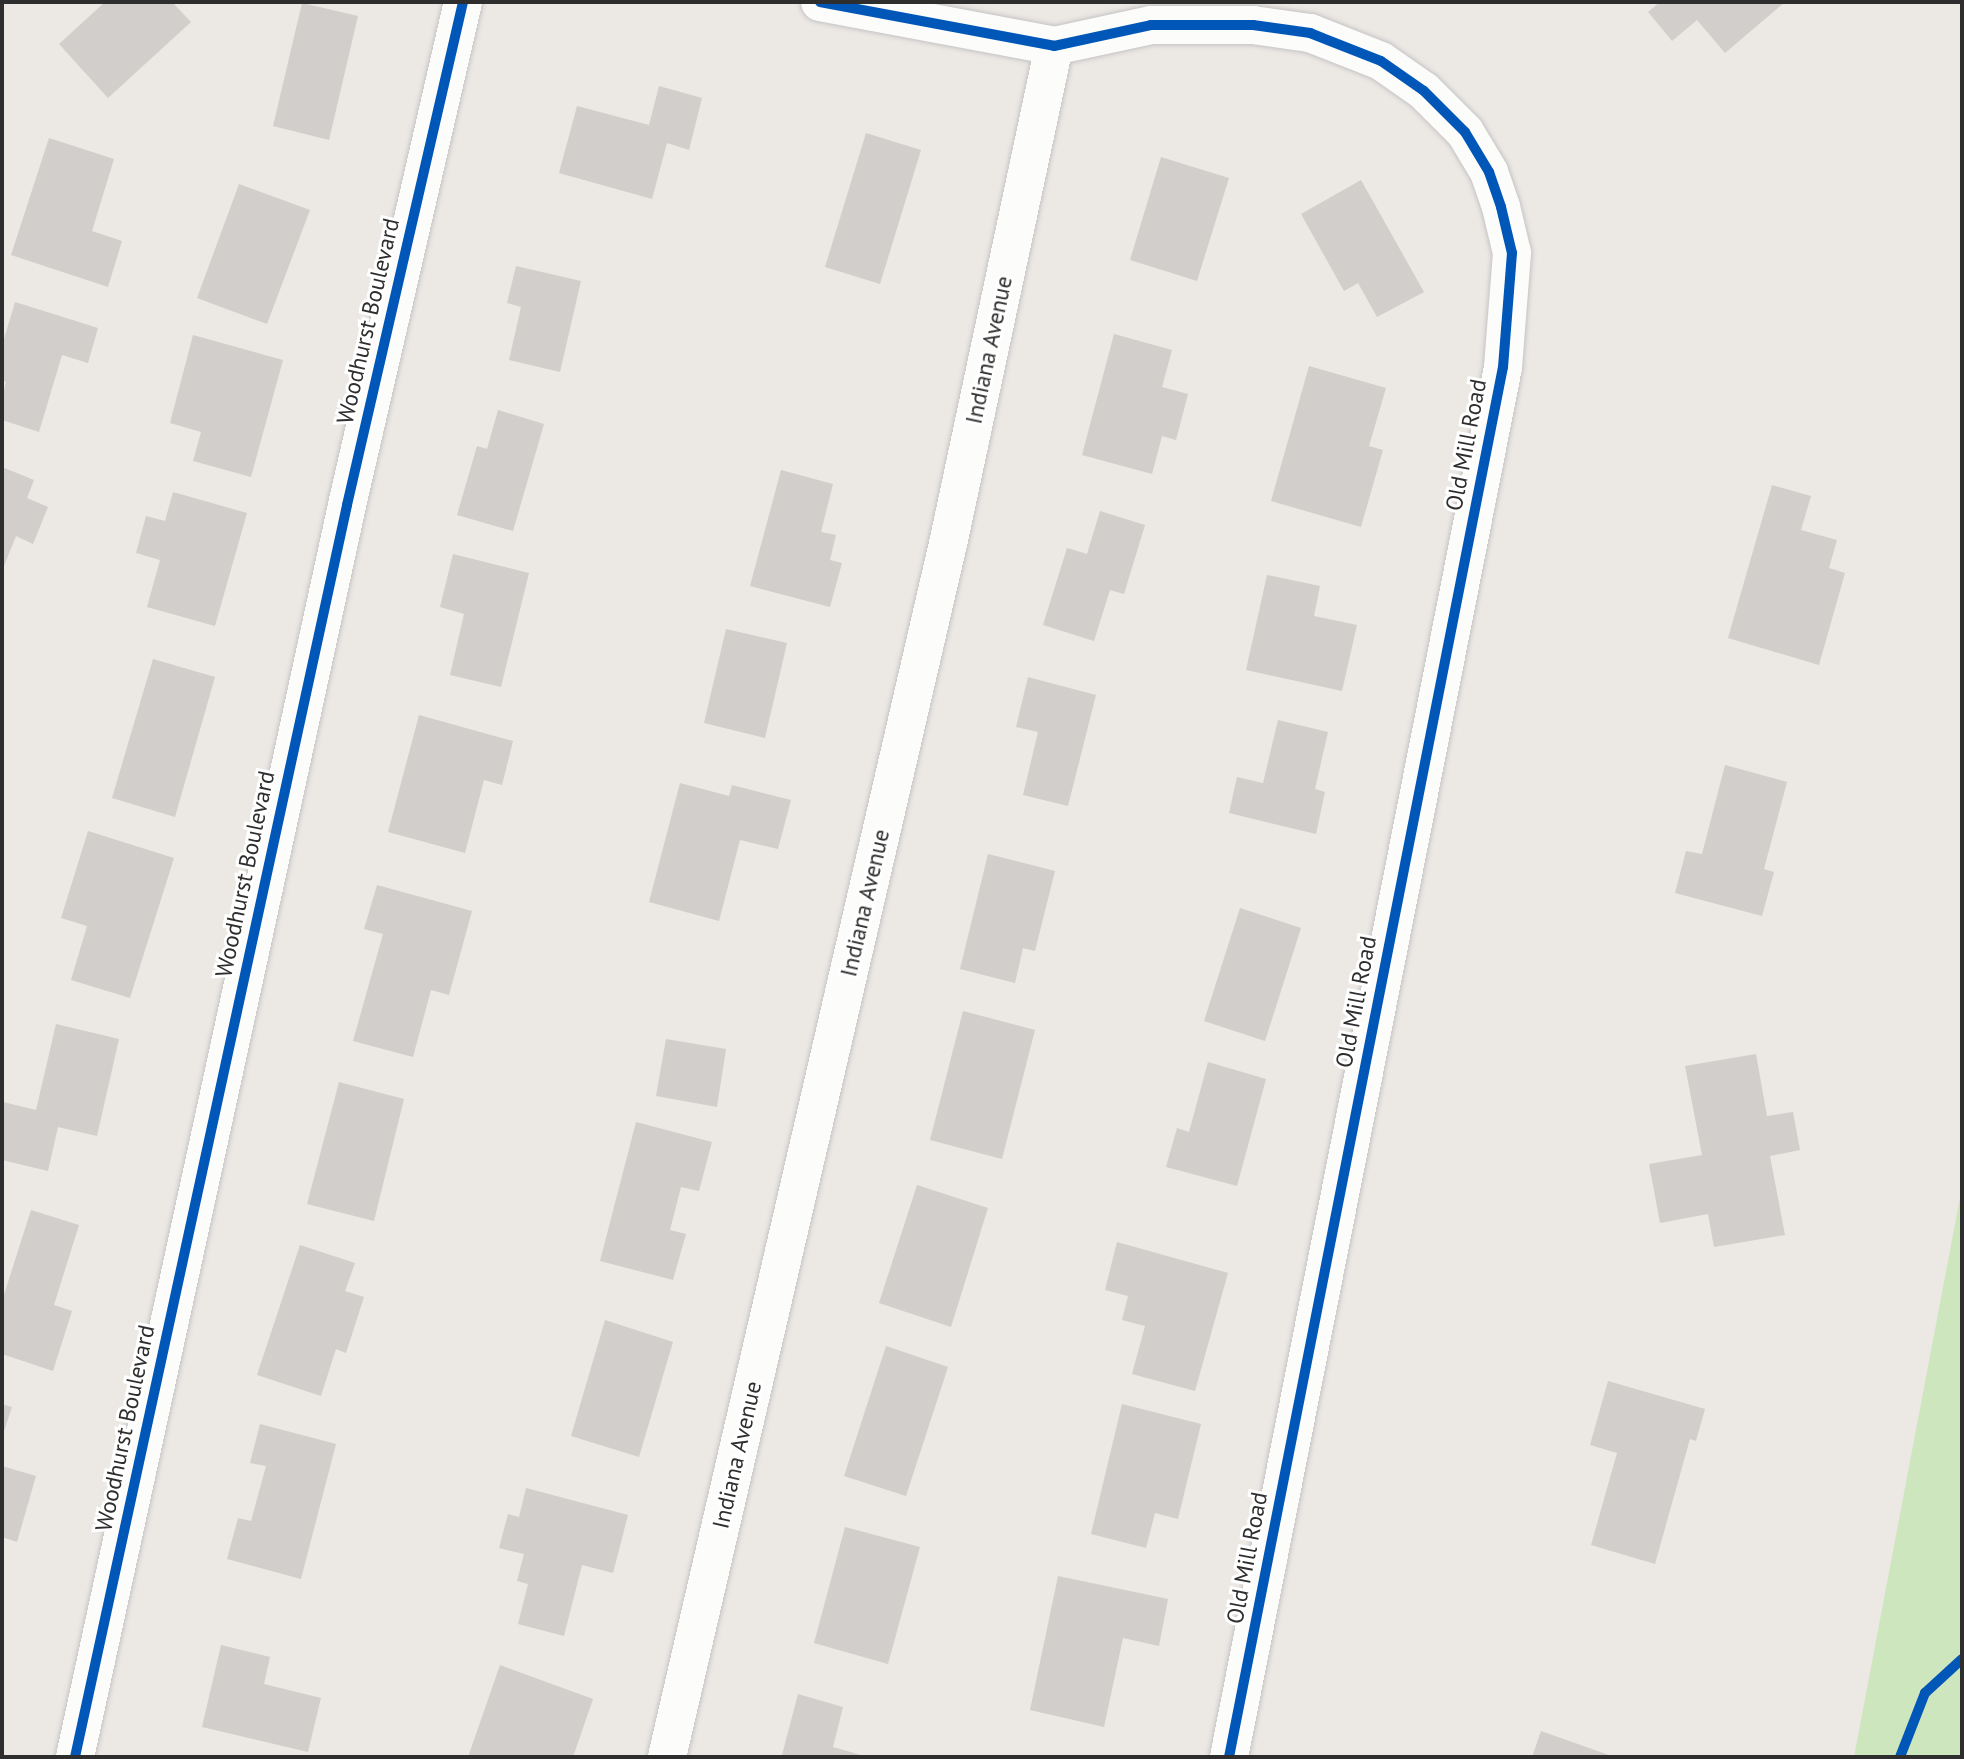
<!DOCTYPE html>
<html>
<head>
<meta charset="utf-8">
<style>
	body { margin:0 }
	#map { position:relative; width:1964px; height:1759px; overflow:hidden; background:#ece8e4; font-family:"PT Sans",sans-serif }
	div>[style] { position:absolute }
	.green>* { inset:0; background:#cee6be }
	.building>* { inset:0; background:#d1cecb }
	.roads { filter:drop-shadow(0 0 2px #c5c4c5) drop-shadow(0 0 2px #c5c4c5) }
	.minor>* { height:38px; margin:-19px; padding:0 19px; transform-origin:19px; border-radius:19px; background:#fcfcfb }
	.cycleway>* { height:10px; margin:-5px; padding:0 5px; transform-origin:5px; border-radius:5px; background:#0057b8 }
	span { translate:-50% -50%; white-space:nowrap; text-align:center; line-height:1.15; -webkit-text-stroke:6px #fff; paint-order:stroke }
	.street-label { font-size:23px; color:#2e2e2e }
	.frame { position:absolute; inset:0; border:4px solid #2e2e2e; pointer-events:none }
</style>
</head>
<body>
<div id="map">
	<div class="green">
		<i style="clip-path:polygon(1962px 1187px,1962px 1757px,1854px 1757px)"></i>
	</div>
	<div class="building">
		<i style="clip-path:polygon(105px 2px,172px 2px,191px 22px,108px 98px,59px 44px)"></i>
		<i style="clip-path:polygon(1660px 2px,1785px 2px,1725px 53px,1697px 20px,1672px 41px,1648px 12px)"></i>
		<i style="clip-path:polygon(302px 3px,358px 16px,329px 140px,273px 126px)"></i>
		<i style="clip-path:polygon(659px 86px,702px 98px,689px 150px,667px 143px,652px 199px,559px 173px,577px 106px,649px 125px)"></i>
		<i style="clip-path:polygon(866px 133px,921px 150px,880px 284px,825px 267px)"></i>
		<i style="clip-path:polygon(49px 138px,114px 159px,92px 231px,122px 241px,108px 287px,11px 255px)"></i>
		<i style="clip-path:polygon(1161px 157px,1229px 178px,1197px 281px,1130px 260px)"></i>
		<i style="clip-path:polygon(1361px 180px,1424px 292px,1377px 317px,1358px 283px,1344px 291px,1301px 214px)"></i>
		<i style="clip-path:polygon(239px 184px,310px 210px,267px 324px,197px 298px)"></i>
		<i style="clip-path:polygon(516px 266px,581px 281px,560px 372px,509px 360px,521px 307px,507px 303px)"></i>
		<i style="clip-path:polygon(15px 302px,98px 328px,88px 363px,62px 355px,39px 432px,2px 420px,2px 397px,6px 382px,2px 380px,2px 346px)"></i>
		<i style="clip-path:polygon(1114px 334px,1172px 350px,1162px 387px,1188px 394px,1176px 440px,1162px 436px,1152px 474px,1082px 455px)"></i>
		<i style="clip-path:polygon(193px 335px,283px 360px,251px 477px,193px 461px,201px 432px,170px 423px)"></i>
		<i style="clip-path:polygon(1309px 366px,1386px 388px,1369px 446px,1383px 450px,1361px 527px,1271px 501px)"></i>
		<i style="clip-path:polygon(498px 410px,544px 424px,513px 531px,457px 515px,477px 446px,487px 449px)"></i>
		<i style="clip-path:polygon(2px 467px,34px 480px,27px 498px,48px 507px,33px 544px,16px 536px,2px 571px)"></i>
		<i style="clip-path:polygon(781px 470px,833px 484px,821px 532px,836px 535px,830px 560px,842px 563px,830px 607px,750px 586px)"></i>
		<i style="clip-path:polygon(1772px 485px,1811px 496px,1801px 530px,1837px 540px,1829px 568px,1845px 573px,1819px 665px,1728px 638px)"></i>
		<i style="clip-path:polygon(173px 492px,247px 513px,215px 626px,147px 607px,160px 560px,136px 553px,146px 516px,165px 521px)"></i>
		<i style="clip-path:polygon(1100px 511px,1145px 525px,1124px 594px,1110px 590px,1094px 641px,1043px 625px,1067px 548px,1087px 554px)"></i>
		<i style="clip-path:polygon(453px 554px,529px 573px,501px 687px,450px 675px,464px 614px,440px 607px)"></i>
		<i style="clip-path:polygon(1267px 575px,1320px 586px,1314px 616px,1357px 625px,1342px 691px,1246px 670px)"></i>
		<i style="clip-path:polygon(726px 629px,787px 643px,765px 738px,704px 723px)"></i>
		<i style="clip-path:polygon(153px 659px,215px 677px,175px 817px,112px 798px)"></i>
		<i style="clip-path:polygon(1028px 677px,1096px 695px,1068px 806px,1023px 795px,1038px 732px,1016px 727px)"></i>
		<i style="clip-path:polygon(419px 715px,513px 741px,502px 785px,484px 780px,465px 853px,388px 832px)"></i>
		<i style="clip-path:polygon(1278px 720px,1328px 732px,1315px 789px,1325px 792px,1316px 834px,1229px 813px,1237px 777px,1263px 783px)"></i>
		<i style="clip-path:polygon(1725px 765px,1787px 782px,1764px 869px,1774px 872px,1762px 916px,1675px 893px,1686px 851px,1702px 854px)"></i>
		<i style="clip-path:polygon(680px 783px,729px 796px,732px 785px,791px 800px,778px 849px,740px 840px,719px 921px,649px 902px)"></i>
		<i style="clip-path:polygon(88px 831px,174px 858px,130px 998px,71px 980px,87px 926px,61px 918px)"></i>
		<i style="clip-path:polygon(988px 854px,1055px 871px,1035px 951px,1023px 948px,1015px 983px,960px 969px)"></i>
		<i style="clip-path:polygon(377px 885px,472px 911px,449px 995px,431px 990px,413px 1057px,353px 1041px,383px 934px,364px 929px)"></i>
		<i style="clip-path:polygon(1240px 908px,1301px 928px,1265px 1041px,1204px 1021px)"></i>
		<i style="clip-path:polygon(963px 1011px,1035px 1030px,1002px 1159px,930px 1140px)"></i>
		<i style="clip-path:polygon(56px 1024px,119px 1039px,97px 1136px,58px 1127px,48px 1171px,2px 1160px,2px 1106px,3px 1102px,36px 1110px)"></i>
		<i style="clip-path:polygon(666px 1039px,726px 1049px,717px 1107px,656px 1096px)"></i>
		<i style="clip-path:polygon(1756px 1054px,1767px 1116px,1793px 1112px,1800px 1150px,1770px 1156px,1785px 1235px,1714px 1247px,1708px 1214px,1660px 1223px,1649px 1164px,1702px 1155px,1685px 1066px)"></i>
		<i style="clip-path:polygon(1208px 1062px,1266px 1079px,1237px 1186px,1166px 1167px,1177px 1128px,1189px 1132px)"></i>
		<i style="clip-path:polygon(339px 1082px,404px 1099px,374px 1221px,307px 1204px)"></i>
		<i style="clip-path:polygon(636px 1122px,712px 1142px,699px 1191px,681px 1187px,670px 1230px,686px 1234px,673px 1280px,600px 1261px)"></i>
		<i style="clip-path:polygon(917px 1185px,988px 1208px,951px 1327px,879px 1303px)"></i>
		<i style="clip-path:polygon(31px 1210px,79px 1225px,54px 1305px,72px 1311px,53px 1371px,2px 1354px,2px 1301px)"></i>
		<i style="clip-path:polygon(1117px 1242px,1228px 1273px,1195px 1391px,1132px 1374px,1145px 1326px,1122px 1320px,1128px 1296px,1105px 1290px)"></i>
		<i style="clip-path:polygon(300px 1245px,355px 1263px,345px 1291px,364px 1297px,346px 1353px,336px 1349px,321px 1396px,257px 1375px)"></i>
		<i style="clip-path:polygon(605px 1320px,673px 1342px,639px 1457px,571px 1436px)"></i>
		<i style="clip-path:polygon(886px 1346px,948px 1367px,906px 1496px,844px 1476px)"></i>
		<i style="clip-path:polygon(1608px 1381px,1705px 1409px,1696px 1441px,1690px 1439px,1655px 1564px,1591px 1545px,1617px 1453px,1590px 1445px)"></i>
		<i style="clip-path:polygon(2px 1404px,12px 1407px,2px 1437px)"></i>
		<i style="clip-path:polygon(1122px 1404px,1201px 1424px,1178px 1519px,1155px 1513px,1146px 1548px,1091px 1534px)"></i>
		<i style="clip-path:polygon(260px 1424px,336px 1444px,301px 1579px,227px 1559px,238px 1518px,251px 1521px,266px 1466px,250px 1463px)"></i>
		<i style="clip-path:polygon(2px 1466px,36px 1476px,17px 1542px,2px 1537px)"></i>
		<i style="clip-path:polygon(526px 1488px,628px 1515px,613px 1573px,582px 1565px,564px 1636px,518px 1624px,528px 1584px,517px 1581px,524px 1554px,499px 1548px,508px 1514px,519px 1517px)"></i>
		<i style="clip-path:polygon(845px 1527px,920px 1547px,888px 1664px,814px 1643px)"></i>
		<i style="clip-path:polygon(1058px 1576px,1168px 1599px,1159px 1646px,1123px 1638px,1104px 1727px,1030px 1710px)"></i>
		<i style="clip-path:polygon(221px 1645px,270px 1657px,264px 1684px,321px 1698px,308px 1752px,202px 1727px)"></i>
		<i style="clip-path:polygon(500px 1665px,593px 1699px,573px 1757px,468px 1757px)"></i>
		<i style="clip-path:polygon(798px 1694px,843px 1707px,833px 1747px,868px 1757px,782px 1755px)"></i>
		<i style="clip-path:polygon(1541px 1731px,1609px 1755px,1608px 1757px,1532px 1757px)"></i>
	</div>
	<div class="roads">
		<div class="minor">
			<i style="left:820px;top:2px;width:238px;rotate:10.6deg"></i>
			<i style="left:1054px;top:46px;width:99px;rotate:-12.2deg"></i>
			<i style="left:1151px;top:25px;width:102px"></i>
			<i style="left:1253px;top:25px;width:58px;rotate:8deg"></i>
			<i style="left:1310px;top:33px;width:76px;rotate:21.5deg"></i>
			<i style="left:1381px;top:61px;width:52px;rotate:34.9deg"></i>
			<i style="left:1424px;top:91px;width:58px;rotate:45deg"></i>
			<i style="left:1465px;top:132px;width:47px;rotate:59deg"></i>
			<i style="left:1489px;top:172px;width:37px;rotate:71deg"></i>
			<i style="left:1501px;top:207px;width:47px;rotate:76.6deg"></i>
			<i style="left:1512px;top:253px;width:114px;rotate:94.5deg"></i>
			<i style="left:1503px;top:367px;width:1417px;rotate:101.15deg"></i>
			<i style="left:75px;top:1757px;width:1281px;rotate:-77.74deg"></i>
			<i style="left:347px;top:505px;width:516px;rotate:-77.01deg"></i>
			<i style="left:667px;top:1757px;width:1245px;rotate:-76.96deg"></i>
			<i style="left:948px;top:544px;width:509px;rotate:-77.98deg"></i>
		</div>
	</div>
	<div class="cycleway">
		<i style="left:820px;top:2px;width:238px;rotate:10.6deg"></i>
		<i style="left:1054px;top:46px;width:99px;rotate:-12.2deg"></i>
		<i style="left:1151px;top:25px;width:102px"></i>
		<i style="left:1253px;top:25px;width:58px;rotate:8deg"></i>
		<i style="left:1310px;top:33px;width:76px;rotate:21.5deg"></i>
		<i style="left:1381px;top:61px;width:52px;rotate:34.9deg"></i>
		<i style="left:1424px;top:91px;width:58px;rotate:45deg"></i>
		<i style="left:1465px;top:132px;width:47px;rotate:59deg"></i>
		<i style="left:1489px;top:172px;width:37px;rotate:71deg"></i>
		<i style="left:1501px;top:207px;width:47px;rotate:76.6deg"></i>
		<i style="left:1512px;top:253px;width:114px;rotate:94.5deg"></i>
		<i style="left:1503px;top:367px;width:1417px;rotate:101.15deg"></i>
		<i style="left:75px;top:1757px;width:1281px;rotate:-77.74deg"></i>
		<i style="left:347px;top:505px;width:516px;rotate:-77.01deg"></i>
		<i style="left:1900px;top:1757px;width:69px;rotate:-68.7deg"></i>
		<i style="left:1925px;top:1693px;width:50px;rotate:-42.6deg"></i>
	</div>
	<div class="street-label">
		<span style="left:368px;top:321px;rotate:-77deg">Woodhurst Boulevard</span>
		<span style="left:989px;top:350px;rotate:-78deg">Indiana Avenue</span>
		<span style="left:1466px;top:445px;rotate:-79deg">Old Mill Road</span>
		<span style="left:245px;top:874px;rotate:-78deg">Woodhurst Boulevard</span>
		<span style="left:865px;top:903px;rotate:-77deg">Indiana Avenue</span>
		<span style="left:1356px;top:1002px;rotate:-79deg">Old Mill Road</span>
		<span style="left:125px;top:1428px;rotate:-78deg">Woodhurst Boulevard</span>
		<span style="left:737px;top:1455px;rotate:-77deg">Indiana Avenue</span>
		<span style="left:1247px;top:1558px;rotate:-79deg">Old Mill Road</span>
	</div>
	<div class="frame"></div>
</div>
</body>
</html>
